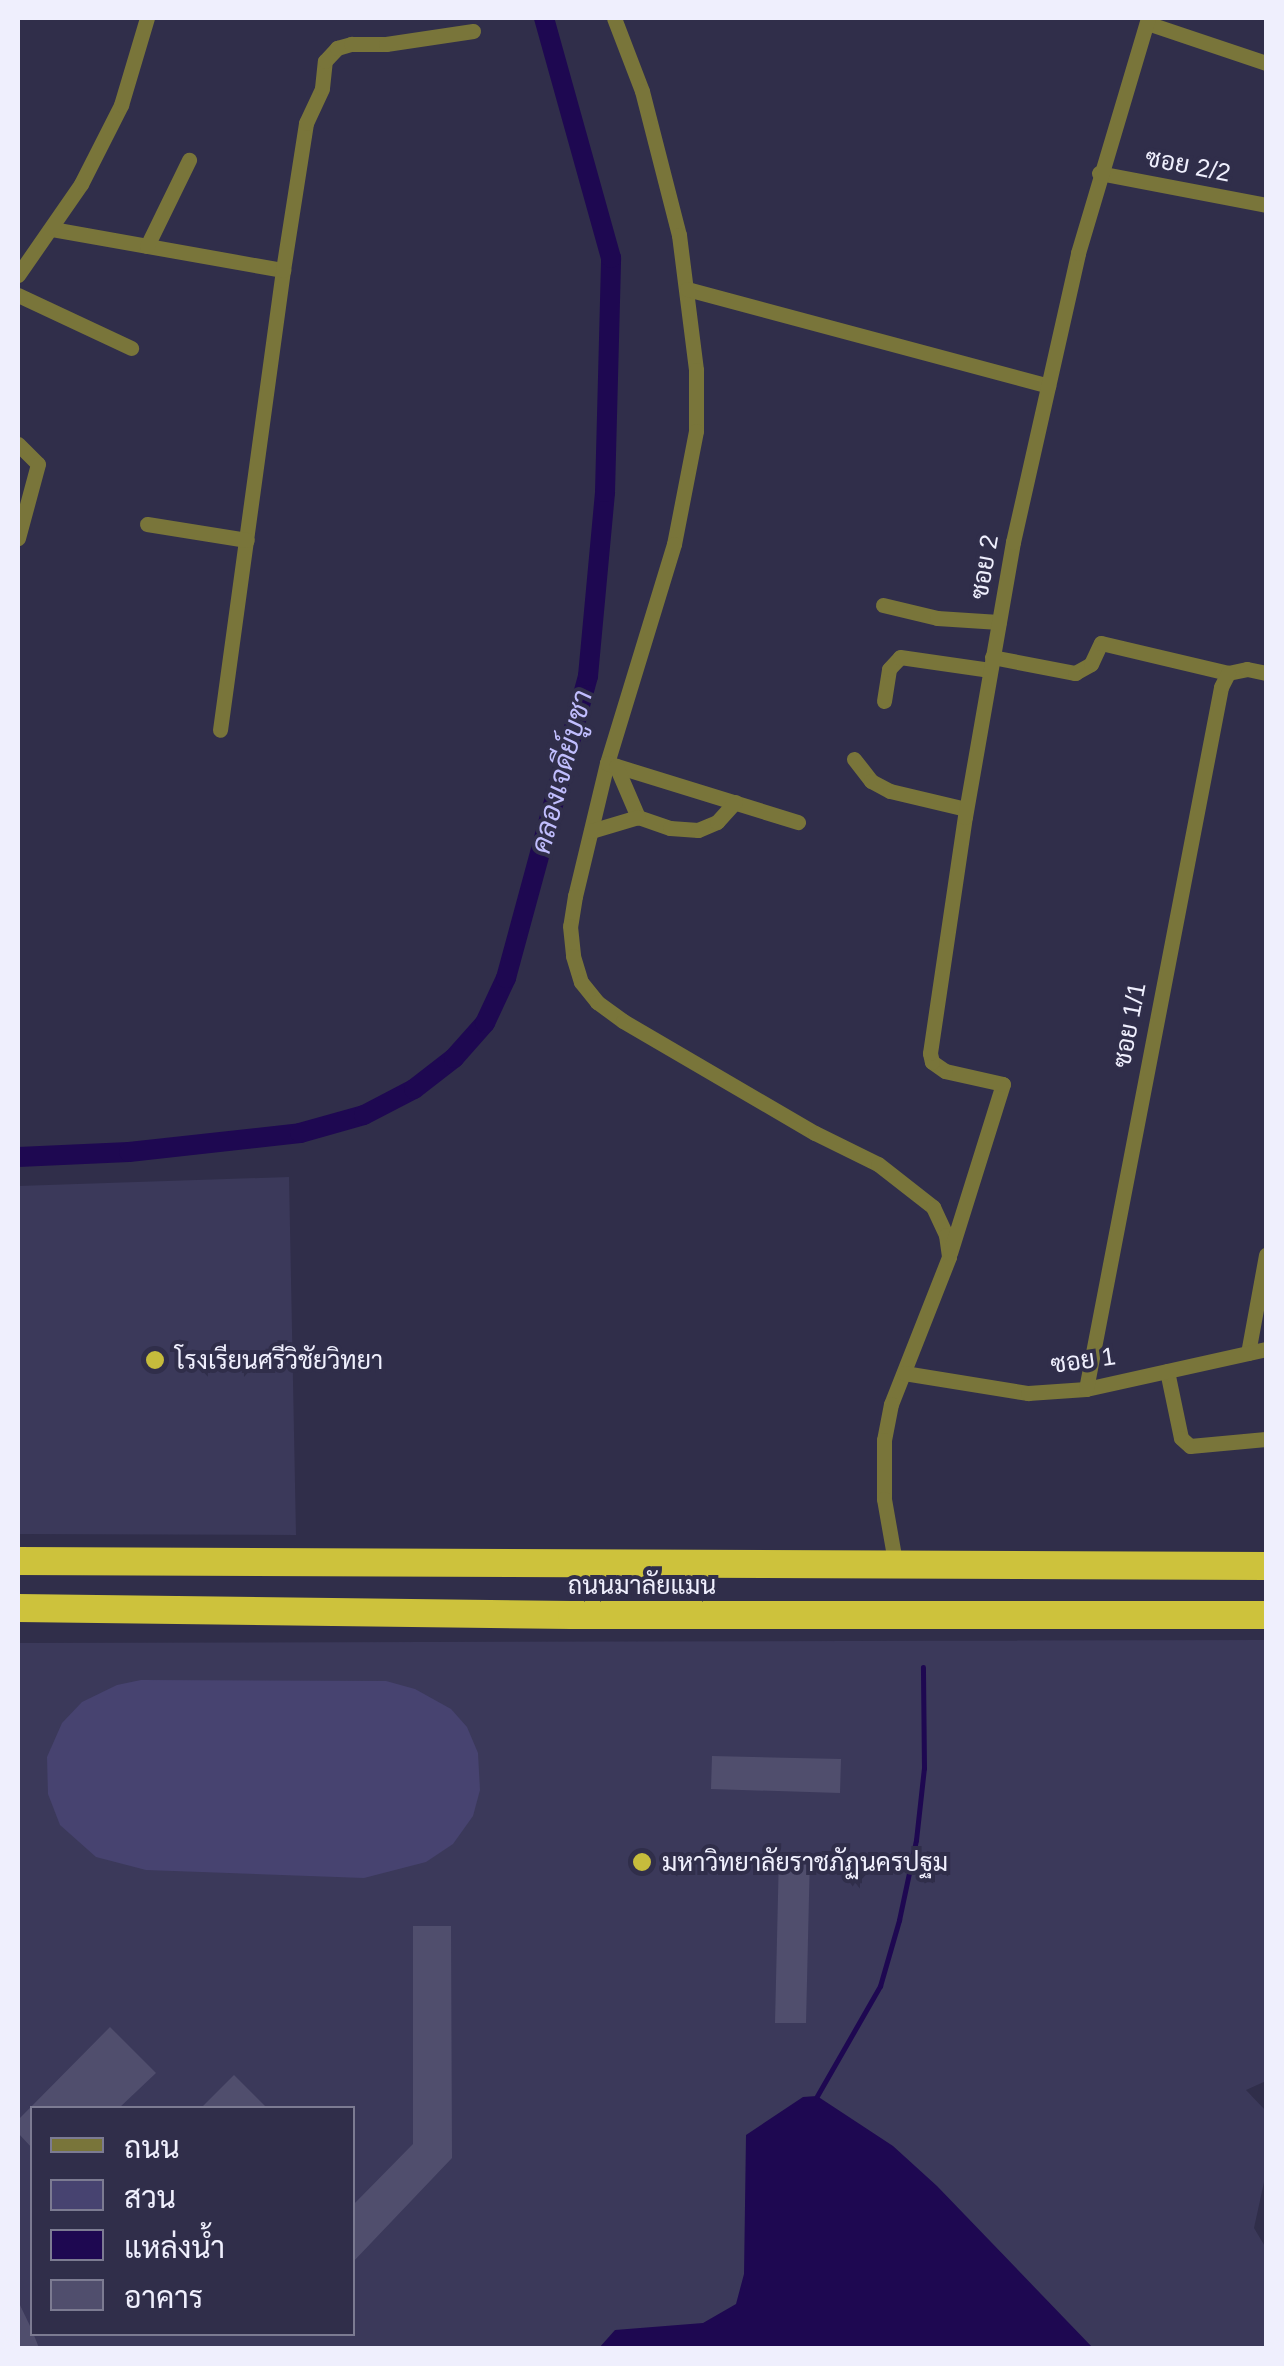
<!DOCTYPE html>
<html>
<head>
<meta charset="utf-8">
<style>
	body { margin:0 }
	#map { position:relative; width:1284px; height:2366px; overflow:hidden; background:#302e4a; font-family:Arial,Sarabun,sans-serif }
	div>[style] { position:absolute }
	.built>* { inset:0; background:#3b395a }
	.green>* { inset:0; background:#474370 }
	.water>* { inset:0; background:#1e0851 }
	.stream>* { height:5px; margin:-2.5px; padding:0 2.5px; transform-origin:2.5px; border-radius:2.5px; background:#1e0851 }
	.canal>* { height:20px; margin:-10px; padding:0 10px; transform-origin:10px; border-radius:10px; background:#1e0851 }
	.building>* { inset:0; background:#504e6d }
	.minor>* { height:15px; margin:-7.5px; padding:0 7.5px; transform-origin:7.5px; border-radius:7.5px; background:#79753a }
	.trunk>* { height:28px; margin:-14px; padding:0 14px; transform-origin:14px; border-radius:14px; background:#cdc23c }
	.dots>* { width:28px; height:28px; translate:-50% -50%; box-sizing:border-box; border:5px solid #302e4a; border-radius:50% }
	span { translate:-50% -50%; white-space:nowrap; text-align:center; line-height:1.15; -webkit-text-stroke:8px #302e4a; paint-order:stroke }
	.street-label { font-size:25px; color:#efeffd }
	.poi-label { font-size:25px; color:#efeffd }
	.left { translate:0 -50%; text-align:left }
	.water-label { font-size:28px; color:#c1befe; font-style:italic }
	.frame { position:absolute; inset:0; border:20px solid #efeffd; pointer-events:none }
	.legend { position:absolute; left:30px; top:2106px; width:325px; height:230px; box-sizing:border-box; background:#302e4a; border:2px solid #7c7b92; margin:0; padding:12px 18px; list-style:none; font-size:30px; color:#efeffd }
	.legend li { display:flex; align-items:center; gap:20px; height:50px }
	.legend b { width:50px; border:2px solid #7c7b92 }
</style>
</head>
<body>
<div id="map">
	<div class="built">
		<i style="clip-path:polygon(289px 1177px,296px 1535px,18px 1534px,18px 1186px)"></i>
		<i style="clip-path:polygon(evenodd,1266px 1640px,1266px 2081px,1246px 2090px,1266px 2111px,1266px 2173px,1254px 2228px,1266px 2248px,1266px 2348px,18px 2348px,18px 1643px,1266px 1640px,32px 2108px,352px 2108px,352px 2334px,32px 2334px,32px 2108px)"></i>
	</div>
	<div class="green">
		<i style="clip-path:polygon(141px 1680px,386px 1681px,415px 1689px,451px 1709px,467px 1727px,478px 1753px,480px 1790px,473px 1816px,453px 1844px,426px 1862px,364px 1878px,146px 1870px,96px 1857px,60px 1825px,48px 1794px,47px 1757px,62px 1723px,82px 1702px,117px 1685px)"></i>
	</div>
	<div class="water">
		<i style="clip-path:polygon(817px 2096px,893px 2146px,937px 2186px,1093px 2348px,599px 2348px,615px 2330px,703px 2323px,736px 2304px,744px 2274px,746px 2135px,803px 2097px)"></i>
	</div>
	<div class="stream">
		<i style="left:817px;top:2096px;width:127px;rotate:-60.2deg"></i>
		<i style="left:880px;top:1986px;width:69px;rotate:-73.9deg"></i>
		<i style="left:899px;top:1920px;width:82px;rotate:-78deg"></i>
		<i style="left:916px;top:1840px;width:72px;rotate:-83.7deg"></i>
		<i style="left:924px;top:1768px;width:101px;rotate:-90.6deg"></i>
	</div>
	<div class="canal">
		<i style="left:18px;top:1157px;width:111px;rotate:-2.6deg"></i>
		<i style="left:129px;top:1152px;width:172px;rotate:-6.3deg"></i>
		<i style="left:300px;top:1133px;width:66px;rotate:-15.7deg"></i>
		<i style="left:364px;top:1115px;width:56px;rotate:-27.5deg"></i>
		<i style="left:414px;top:1089px;width:51px;rotate:-37.8deg"></i>
		<i style="left:454px;top:1058px;width:47px;rotate:-48.5deg"></i>
		<i style="left:485px;top:1023px;width:50px;rotate:-65deg"></i>
		<i style="left:506px;top:978px;width:313px;rotate:-74.8deg"></i>
		<i style="left:588px;top:676px;width:185px;rotate:-84.7deg"></i>
		<i style="left:605px;top:492px;width:234px;rotate:-88.5deg"></i>
		<i style="left:611px;top:258px;width:249px;rotate:-105.6deg"></i>
	</div>
	<div class="building">
		<i style="clip-path:polygon(712px 1756px,841px 1759px,840px 1793px,711px 1789px)"></i>
		<i style="clip-path:polygon(779px 1854px,810px 1854px,806px 2023px,775px 2023px)"></i>
		<i style="clip-path:polygon(413px 1926px,451px 1926px,452px 2158px,352px 2263px,352px 2206px,413px 2144px)"></i>
		<i style="clip-path:polygon(110px 2027px,156px 2073px,119px 2108px,32px 2108px,32px 2148px,18px 2133px,18px 2120px)"></i>
		<i style="clip-path:polygon(234px 2075px,267px 2108px,201px 2108px)"></i>
		<i style="clip-path:polygon(18px 2301px,32px 2330px,39px 2348px,18px 2348px)"></i>
	</div>
	<div class="minor">
		<i style="left:614px;top:18px;width:78px;rotate:69deg"></i>
		<i style="left:642px;top:91px;width:149px;rotate:75.6deg"></i>
		<i style="left:679px;top:235px;width:136px;rotate:82.8deg"></i>
		<i style="left:696px;top:370px;width:61px;rotate:90deg"></i>
		<i style="left:696px;top:431px;width:115px;rotate:101deg"></i>
		<i style="left:674px;top:544px;width:229px;rotate:107deg"></i>
		<i style="left:607px;top:763px;width:137px;rotate:103.5deg"></i>
		<i style="left:575px;top:896px;width:30px;rotate:99deg"></i>
		<i style="left:570px;top:926px;width:30px;rotate:84deg"></i>
		<i style="left:573px;top:956px;width:27px;rotate:73deg"></i>
		<i style="left:581px;top:982px;width:26px;rotate:51deg"></i>
		<i style="left:597px;top:1002px;width:32px;rotate:36deg"></i>
		<i style="left:623px;top:1021px;width:222px;rotate:30.3deg"></i>
		<i style="left:815px;top:1133px;width:70px;rotate:26.2deg"></i>
		<i style="left:878px;top:1164px;width:70px;rotate:38deg"></i>
		<i style="left:933px;top:1207px;width:31px;rotate:65deg"></i>
		<i style="left:946px;top:1235px;width:22px;rotate:82deg"></i>
		<i style="left:949px;top:1257px;width:158px;rotate:111.5deg"></i>
		<i style="left:891px;top:1404px;width:37px;rotate:101deg"></i>
		<i style="left:884px;top:1440px;width:59px;rotate:90deg"></i>
		<i style="left:884px;top:1499px;width:69px;rotate:80deg"></i>
		<i style="left:1147px;top:23px;width:126px;rotate:18.6deg"></i>
		<i style="left:1099px;top:173px;width:170px;rotate:10.8deg"></i>
		<i style="left:52px;top:229px;width:235px;rotate:10.1deg"></i>
		<i style="left:283px;top:270px;width:464px;rotate:97.8deg"></i>
		<i style="left:147px;top:246px;width:96px;rotate:-64deg"></i>
		<i style="left:283px;top:270px;width:149px;rotate:-81.1deg"></i>
		<i style="left:306px;top:123px;width:38px;rotate:-65deg"></i>
		<i style="left:322px;top:88px;width:27px;rotate:-84deg"></i>
		<i style="left:325px;top:61px;width:18px;rotate:-47deg"></i>
		<i style="left:337px;top:48px;width:15px;rotate:-16deg"></i>
		<i style="left:351px;top:44px;width:35px"></i>
		<i style="left:386px;top:44px;width:88px;rotate:-8.5deg"></i>
		<i style="left:18px;top:275px;width:111px;rotate:-55.3deg"></i>
		<i style="left:81px;top:184px;width:89px;rotate:-63.1deg"></i>
		<i style="left:121px;top:105px;width:91px;rotate:-73.4deg"></i>
		<i style="left:687px;top:289px;width:374px;rotate:15deg"></i>
		<i style="left:18px;top:295px;width:125px;rotate:25.1deg"></i>
		<i style="left:18px;top:444px;width:28px;rotate:45deg"></i>
		<i style="left:38px;top:464px;width:77px;rotate:105.1deg"></i>
		<i style="left:147px;top:524px;width:101px;rotate:9.1deg"></i>
		<i style="left:883px;top:605px;width:56px;rotate:13.5deg"></i>
		<i style="left:937px;top:618px;width:62px;rotate:3.7deg"></i>
		<i style="left:992px;top:657px;width:85px;rotate:10.9deg"></i>
		<i style="left:1075px;top:673px;width:18px;rotate:-29deg"></i>
		<i style="left:1091px;top:664px;width:23px;rotate:-65deg"></i>
		<i style="left:1101px;top:643px;width:130px;rotate:13.3deg"></i>
		<i style="left:1228px;top:673px;width:19px;rotate:-12deg"></i>
		<i style="left:1247px;top:669px;width:19px;rotate:12deg"></i>
		<i style="left:884px;top:701px;width:32px;rotate:-81deg"></i>
		<i style="left:889px;top:669px;width:16px;rotate:-47deg"></i>
		<i style="left:900px;top:657px;width:91px;rotate:8.2deg"></i>
		<i style="left:854px;top:759px;width:28px;rotate:52deg"></i>
		<i style="left:871px;top:781px;width:21px;rotate:28deg"></i>
		<i style="left:890px;top:791px;width:78px;rotate:13.3deg"></i>
		<i style="left:607px;top:763px;width:200px;rotate:17.2deg"></i>
		<i style="left:616px;top:766px;width:56px;rotate:66.7deg"></i>
		<i style="left:638px;top:817px;width:34px;rotate:19deg"></i>
		<i style="left:670px;top:828px;width:28px;rotate:4deg"></i>
		<i style="left:698px;top:830px;width:21px;rotate:-23deg"></i>
		<i style="left:717px;top:822px;width:27px;rotate:-48deg"></i>
		<i style="left:591px;top:831px;width:49px;rotate:-16.6deg"></i>
		<i style="left:950px;top:1253px;width:177px;rotate:-72.6deg"></i>
		<i style="left:1003px;top:1084px;width:59px;rotate:-167.4deg"></i>
		<i style="left:945px;top:1071px;width:16px;rotate:-145deg"></i>
		<i style="left:932px;top:1062px;width:9px;rotate:-103deg"></i>
		<i style="left:930px;top:1053px;width:239px;rotate:-81.6deg"></i>
		<i style="left:965px;top:817px;width:279px;rotate:-80.1deg"></i>
		<i style="left:1013px;top:542px;width:296px;rotate:-77.3deg"></i>
		<i style="left:1078px;top:253px;width:245px;rotate:-73.4deg"></i>
		<i style="left:1248px;top:1353px;width:100px;rotate:-79.6deg"></i>
		<i style="left:1167px;top:1371px;width:68px;rotate:78.2deg"></i>
		<i style="left:1181px;top:1438px;width:12px;rotate:42deg"></i>
		<i style="left:1190px;top:1446px;width:76px;rotate:-5.3deg"></i>
		<i style="left:904px;top:1373px;width:126px;rotate:9.2deg"></i>
		<i style="left:1028px;top:1393px;width:58px;rotate:-3.9deg"></i>
		<i style="left:1086px;top:1389px;width:184px;rotate:-12.5deg"></i>
		<i style="left:1086px;top:1389px;width:715px;rotate:-79.11deg"></i>
		<i style="left:1221px;top:687px;width:16px;rotate:-63deg"></i>
	</div>
	<div class="trunk">
		<i style="left:18px;top:1561px;width:1248px;rotate:0.23deg"></i>
		<i style="left:18px;top:1608px;width:554px;rotate:0.72deg"></i>
		<i style="left:572px;top:1615px;width:694px"></i>
	</div>
	<div class="dots">
		<i style="left:155px;top:1360px;background:#c6bc3c"></i>
		<i style="left:642px;top:1862px;background:#c6bc3c"></i>
	</div>
	<div class="street-label">
		<span style="left:1188px;top:165px;rotate:11deg">ซอย 2/2</span>
		<span style="left:984px;top:567px;rotate:-80deg">ซอย 2</span>
		<span style="left:1129px;top:1025px;rotate:-79deg">ซอย 1/1</span>
		<span style="left:1083px;top:1360px;rotate:-8deg">ซอย 1</span>
		<span style="left:642px;top:1585px">ถนนมาลัยแมน</span>
	</div>
	<div class="poi-label">
		<span class="left" style="left:175px;top:1360px">โรงเรียนศรีวิชัยวิทยา</span>
		<span class="left" style="left:662px;top:1862px">มหาวิทยาลัยราชภัฏนครปฐม</span>
	</div>
	<div class="water-label">
		<span style="left:562px;top:772px;rotate:-75deg">คลองเจดีย์บูชา</span>
	</div>
	<div class="frame"></div>
	<ul class="legend">
	<li><b style="height:12px;background:#79753a"></b>ถนน</li>
	<li><b style="height:28px;background:#474370"></b>สวน</li>
	<li><b style="height:28px;background:#1e0851"></b>แหล่งน้ำ</li>
	<li><b style="height:28px;background:#504e6d"></b>อาคาร</li>
	</ul>
</div>
</body>
</html>
